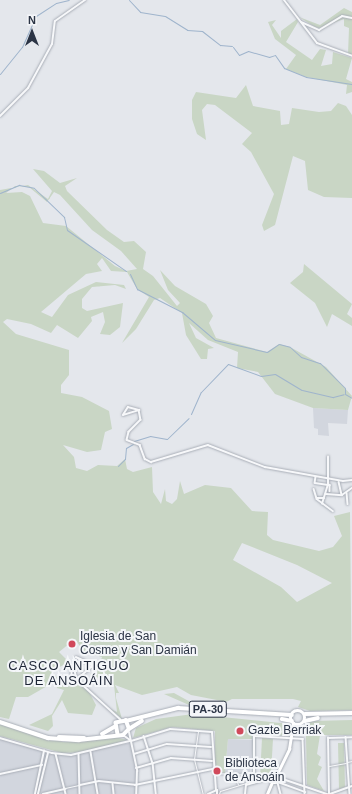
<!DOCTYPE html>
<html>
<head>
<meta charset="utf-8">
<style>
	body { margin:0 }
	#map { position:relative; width:352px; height:794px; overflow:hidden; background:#e4e7ec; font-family:Helvetica,sans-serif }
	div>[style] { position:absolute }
	.built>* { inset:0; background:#d2d6de }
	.green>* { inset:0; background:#c9d6c5 }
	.stream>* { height:1px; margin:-0.5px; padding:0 0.5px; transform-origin:0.5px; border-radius:0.5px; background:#9fb4cc }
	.roads { filter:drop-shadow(0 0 1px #a9aeb7) drop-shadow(0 0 1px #a9aeb7) }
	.pedestrian>* { height:1px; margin:-0.5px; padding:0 0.5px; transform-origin:0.5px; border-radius:0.5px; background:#f7f8fa }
	.minor>* { height:1.5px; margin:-0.75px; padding:0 0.75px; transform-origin:0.75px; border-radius:0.75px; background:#f7f8fa }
	.tertiary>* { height:2px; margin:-1px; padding:0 1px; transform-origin:1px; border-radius:1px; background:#f7f8fa }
	.secondary>* { height:2.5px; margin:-1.25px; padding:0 1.25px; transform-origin:1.25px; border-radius:1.25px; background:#fff }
	.secondary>.ring { margin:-1.25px; padding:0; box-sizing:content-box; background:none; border:2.5px solid #fff; border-radius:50% }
	.trunk>* { height:3.5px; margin:-1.75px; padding:0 1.75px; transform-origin:1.75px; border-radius:1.75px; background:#fff }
	.trunk>.ring { margin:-1.75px; padding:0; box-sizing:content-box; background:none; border:3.5px solid #fff; border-radius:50% }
	.dots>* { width:11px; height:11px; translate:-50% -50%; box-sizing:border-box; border:2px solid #f4f6f9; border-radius:50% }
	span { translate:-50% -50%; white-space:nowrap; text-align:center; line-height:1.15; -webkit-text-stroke:4px #f4f6f9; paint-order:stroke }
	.shield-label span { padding:1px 3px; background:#f4f6f9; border:1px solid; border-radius:3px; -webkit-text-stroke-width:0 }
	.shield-label { font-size:11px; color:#2b3445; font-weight:700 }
	.poi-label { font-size:12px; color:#2b3445 }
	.left { translate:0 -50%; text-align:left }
	.neighbourhood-label { font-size:13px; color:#1d2536; letter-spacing:1px }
	.north { position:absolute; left:12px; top:12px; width:40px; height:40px; -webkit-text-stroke:3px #f4f6f9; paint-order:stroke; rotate:0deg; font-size:11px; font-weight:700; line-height:16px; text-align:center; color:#2b3445 }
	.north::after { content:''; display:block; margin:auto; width:14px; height:18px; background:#2b3445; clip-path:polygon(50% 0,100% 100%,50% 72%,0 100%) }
</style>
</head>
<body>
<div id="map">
	<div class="built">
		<i style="clip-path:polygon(313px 408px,348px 410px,347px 424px,328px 423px,329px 436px,318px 435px,318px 429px,314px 428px)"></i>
		<i style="clip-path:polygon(0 736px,50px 752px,75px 753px,131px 743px,137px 771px,136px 794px,0 794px)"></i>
		<i style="clip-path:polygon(228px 739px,253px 740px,250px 774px,225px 773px)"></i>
	</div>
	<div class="green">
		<i style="clip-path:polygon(344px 8px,352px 12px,352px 56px,348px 54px,349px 28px,344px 26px,344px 19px,319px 28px,315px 27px,299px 17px,320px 25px)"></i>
		<i style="clip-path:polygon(297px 19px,298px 22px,286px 42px,312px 60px,320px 49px,326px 50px,321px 66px,332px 64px,333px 52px,352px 58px,346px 79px,352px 82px,352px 92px,346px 94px,347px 85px,306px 77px,286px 69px,296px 55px,275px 39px,268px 22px,276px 20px,272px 25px,281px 38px,281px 31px)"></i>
		<i style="clip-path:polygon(246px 85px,253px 106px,280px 111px,281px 125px,289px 124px,292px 108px,319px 112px,331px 111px,338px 103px,346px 106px,352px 115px,352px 198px,324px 197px,308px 190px,305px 161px,293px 156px,275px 225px,264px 231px,262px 225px,274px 194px,251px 152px,242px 144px,252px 133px,215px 105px,207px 104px,202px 110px,206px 140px,197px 134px,192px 119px,192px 100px,196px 92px,236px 98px)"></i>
		<i style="clip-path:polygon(evenodd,33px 169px,44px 171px,60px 183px,77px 178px,65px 186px,67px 191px,107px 230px,124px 242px,134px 241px,146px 252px,143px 269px,153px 276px,177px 306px,180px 303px,168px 290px,160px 270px,175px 286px,206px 304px,213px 316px,209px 323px,216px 338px,267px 352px,279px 344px,290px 347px,326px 367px,352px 396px,348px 410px,313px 408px,275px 394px,258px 372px,237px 368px,238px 352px,208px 340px,189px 323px,196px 338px,214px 348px,208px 349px,207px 359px,201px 359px,186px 335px,182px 313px,160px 298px,154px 300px,136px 329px,122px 343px,149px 297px,137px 289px,127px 272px,111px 271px,102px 258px,97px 264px,102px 271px,86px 274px,41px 312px,52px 317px,68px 295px,96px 282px,124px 285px,126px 289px,115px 285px,92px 287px,82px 299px,82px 308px,87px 311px,123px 303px,120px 327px,110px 335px,100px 334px,105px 322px,103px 312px,91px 317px,92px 321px,78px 338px,57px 325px,51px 333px,31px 324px,7px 319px,3px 322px,16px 334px,69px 350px,69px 375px,61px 385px,61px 393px,82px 397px,109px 411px,112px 429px,105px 432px,101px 450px,87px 452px,63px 445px,74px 457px,76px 468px,87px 471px,98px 465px,117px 466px,125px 459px,127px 469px,133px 472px,152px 467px,153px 492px,161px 504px,165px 489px,166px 501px,172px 504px,177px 499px,180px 481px,184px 494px,205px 485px,231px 488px,252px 511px,268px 512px,267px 535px,273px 540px,319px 551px,333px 547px,342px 536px,334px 516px,350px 512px,352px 710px,310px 711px,298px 707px,301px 701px,293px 699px,232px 699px,224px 703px,227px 708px,189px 705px,164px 694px,174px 693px,194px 704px,218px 705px,222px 701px,191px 695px,177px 687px,142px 695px,115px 685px,119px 693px,116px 693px,116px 698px,122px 719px,111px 709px,117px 712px,114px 685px,90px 674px,97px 672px,102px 657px,84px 652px,75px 639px,59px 652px,69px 662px,52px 671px,64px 687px,74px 680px,88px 690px,96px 705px,92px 715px,68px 713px,62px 700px,52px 716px,53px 726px,48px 731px,29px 725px,52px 714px,64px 690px,57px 688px,56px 681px,28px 697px,16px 697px,9px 719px,0 717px,0 190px,28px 185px,48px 199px,52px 191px,33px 169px,15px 186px,29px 187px,47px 202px,54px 192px,60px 195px,92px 230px,121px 251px,137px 269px,126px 271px,115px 266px,66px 226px,43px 223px,30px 196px,22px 192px,6px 193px,15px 186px,33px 169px,242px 543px,297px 565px,332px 583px,297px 602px,281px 587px,233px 560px,242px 543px)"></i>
		<i style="clip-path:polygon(304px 264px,352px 304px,347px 314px,352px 318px,352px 326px,332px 314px,327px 327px,315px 303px,290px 283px,303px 272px)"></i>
		<i style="clip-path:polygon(193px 714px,290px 724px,292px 730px,290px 736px,252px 734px,252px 739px,228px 739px,225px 773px,215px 772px,215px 731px,172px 727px,133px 738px,136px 728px,156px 719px)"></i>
		<i style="clip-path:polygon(352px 720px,352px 735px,320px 735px,317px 754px,321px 757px,318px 765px,322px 767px,317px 779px,324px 791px,307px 785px,306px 736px,295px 735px,298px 730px,312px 721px)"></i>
		<i style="clip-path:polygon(0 724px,63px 742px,111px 736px,127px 740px,87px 752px,62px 753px,0 736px)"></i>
		<i style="clip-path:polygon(262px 738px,273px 739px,271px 773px,260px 778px)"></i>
		<i style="clip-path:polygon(338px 743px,344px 743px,345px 787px,339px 789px)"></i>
	</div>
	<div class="stream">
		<i style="left:129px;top:0;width:16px;rotate:47deg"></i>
		<i style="left:140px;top:12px;width:25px;rotate:9deg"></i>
		<i style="left:165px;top:16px;width:26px;rotate:32deg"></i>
		<i style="left:187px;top:30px;width:15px;rotate:4deg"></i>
		<i style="left:202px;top:31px;width:23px;rotate:38deg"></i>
		<i style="left:220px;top:45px;width:12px;rotate:5deg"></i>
		<i style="left:233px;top:47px;width:10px;rotate:53deg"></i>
		<i style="left:239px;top:55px;width:10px;rotate:-24deg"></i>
		<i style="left:248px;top:51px;width:22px;rotate:16deg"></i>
		<i style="left:269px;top:57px;width:6px;rotate:-18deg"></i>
		<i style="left:275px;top:55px;width:16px;rotate:55deg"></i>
		<i style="left:284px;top:68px;width:24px;rotate:22deg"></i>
		<i style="left:306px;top:77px;width:47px;rotate:8.7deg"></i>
		<i style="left:0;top:74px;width:35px;rotate:-51deg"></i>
		<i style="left:22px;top:47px;width:34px;rotate:-66deg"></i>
		<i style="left:36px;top:16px;width:24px;rotate:-33deg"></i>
		<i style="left:56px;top:3px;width:13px;rotate:-13deg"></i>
		<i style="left:0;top:193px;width:21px;rotate:-23deg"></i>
		<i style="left:19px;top:185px;width:15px;rotate:11deg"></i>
		<i style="left:34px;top:188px;width:42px;rotate:44deg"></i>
		<i style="left:64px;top:217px;width:13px;rotate:77deg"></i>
		<i style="left:67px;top:230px;width:72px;rotate:34.8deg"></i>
		<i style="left:130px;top:274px;width:17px;rotate:65deg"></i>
		<i style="left:137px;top:289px;width:51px;rotate:27.1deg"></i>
		<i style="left:182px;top:312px;width:43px;rotate:40.3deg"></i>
		<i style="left:215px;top:340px;width:53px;rotate:13deg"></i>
		<i style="left:267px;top:352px;width:14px;rotate:-34deg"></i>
		<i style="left:279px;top:344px;width:11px;rotate:15deg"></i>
		<i style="left:290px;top:347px;width:15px;rotate:42deg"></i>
		<i style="left:301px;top:357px;width:20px;rotate:18deg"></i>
		<i style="left:320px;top:363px;width:35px;rotate:45deg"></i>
		<i style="left:345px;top:388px;width:5px;rotate:90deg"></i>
		<i style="left:345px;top:394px;width:8px;rotate:30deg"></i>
		<i style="left:191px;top:414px;width:24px;rotate:-66deg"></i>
		<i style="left:201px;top:392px;width:39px;rotate:-46deg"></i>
		<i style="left:228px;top:364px;width:35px;rotate:20deg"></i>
		<i style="left:261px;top:376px;width:14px;rotate:-8deg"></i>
		<i style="left:275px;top:374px;width:31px;rotate:31deg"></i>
		<i style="left:302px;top:390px;width:32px;rotate:13deg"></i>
		<i style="left:333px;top:397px;width:11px;rotate:-15deg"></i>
		<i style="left:134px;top:441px;width:17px;rotate:-17deg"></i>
		<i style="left:150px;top:436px;width:17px;rotate:10deg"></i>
		<i style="left:167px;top:439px;width:30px;rotate:-44deg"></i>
		<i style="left:118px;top:466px;width:10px;rotate:-45deg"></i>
		<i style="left:125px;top:459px;width:11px;rotate:-85deg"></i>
		<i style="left:126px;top:448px;width:8px;rotate:-30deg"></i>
	</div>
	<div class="roads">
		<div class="pedestrian">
			<i style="left:67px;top:685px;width:10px;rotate:-61deg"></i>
			<i style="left:198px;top:731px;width:28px;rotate:98deg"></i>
			<i style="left:194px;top:759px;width:36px;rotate:76deg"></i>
			<i style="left:347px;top:762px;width:5px;rotate:-11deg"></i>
			<i style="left:329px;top:766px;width:17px;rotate:-10deg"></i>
			<i style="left:214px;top:773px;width:38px;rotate:3deg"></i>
			<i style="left:235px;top:775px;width:10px;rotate:73deg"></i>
			<i style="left:65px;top:788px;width:14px;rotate:-12deg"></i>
			<i style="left:219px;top:794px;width:3px;rotate:-72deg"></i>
			<i style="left:220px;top:791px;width:34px;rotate:-17deg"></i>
		</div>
		<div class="minor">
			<i style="left:123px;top:415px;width:9px;rotate:-58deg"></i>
			<i style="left:128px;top:407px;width:11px;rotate:15deg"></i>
			<i style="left:139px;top:410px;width:10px;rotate:79deg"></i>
			<i style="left:141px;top:420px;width:17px;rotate:135deg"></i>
			<i style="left:129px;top:432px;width:8px;rotate:104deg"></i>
			<i style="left:127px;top:440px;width:14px;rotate:21deg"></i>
			<i style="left:140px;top:445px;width:15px;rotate:70deg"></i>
			<i style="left:145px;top:459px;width:7px;rotate:27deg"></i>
			<i style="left:151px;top:462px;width:59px;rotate:-16.6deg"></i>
			<i style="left:208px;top:445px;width:61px;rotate:21.1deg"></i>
			<i style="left:265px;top:467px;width:79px;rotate:10.2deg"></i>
			<i style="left:123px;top:415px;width:17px;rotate:-17deg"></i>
			<i style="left:316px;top:477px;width:6px;rotate:99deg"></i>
			<i style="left:315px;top:483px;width:15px;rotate:8deg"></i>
			<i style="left:330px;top:485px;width:6px;rotate:90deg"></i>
			<i style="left:339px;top:482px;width:13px;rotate:77deg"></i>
			<i style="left:314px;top:489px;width:10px;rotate:73deg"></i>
			<i style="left:317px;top:499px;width:20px;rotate:37deg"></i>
			<i style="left:347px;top:493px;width:11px;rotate:85deg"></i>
			<i style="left:326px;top:494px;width:16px;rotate:4deg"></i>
			<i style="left:342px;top:495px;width:12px;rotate:-35deg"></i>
			<i style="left:317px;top:498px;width:7px"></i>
			<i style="left:322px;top:504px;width:21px;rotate:-73deg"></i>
			<i style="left:328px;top:484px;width:27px;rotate:-90deg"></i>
			<i style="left:76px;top:657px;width:10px;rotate:24deg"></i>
			<i style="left:74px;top:665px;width:15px;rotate:79deg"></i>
			<i style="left:72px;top:667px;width:8px;rotate:90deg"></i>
			<i style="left:72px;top:675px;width:7px;rotate:45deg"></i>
			<i style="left:75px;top:669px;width:10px;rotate:-45deg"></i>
			<i style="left:82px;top:662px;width:9px"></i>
			<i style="left:91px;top:662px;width:5px;rotate:79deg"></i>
			<i style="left:92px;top:667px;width:20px;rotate:139deg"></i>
			<i style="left:144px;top:736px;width:28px;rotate:72deg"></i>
			<i style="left:153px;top:763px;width:31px;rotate:84deg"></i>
			<i style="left:346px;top:737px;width:57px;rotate:86deg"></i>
			<i style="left:0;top:738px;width:54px;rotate:16.1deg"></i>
			<i style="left:52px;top:753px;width:19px;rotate:6deg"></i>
			<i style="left:71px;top:755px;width:61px;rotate:-13.3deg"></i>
			<i style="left:91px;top:752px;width:43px;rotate:80.5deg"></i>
			<i style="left:56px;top:754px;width:41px;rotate:76deg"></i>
			<i style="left:79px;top:754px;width:40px;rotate:88.6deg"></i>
			<i style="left:134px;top:754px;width:34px;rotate:-17deg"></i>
			<i style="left:167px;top:744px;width:44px;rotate:3.9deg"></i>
			<i style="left:136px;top:768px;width:36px;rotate:-16deg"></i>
			<i style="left:171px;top:758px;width:41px;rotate:4.2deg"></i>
			<i style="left:0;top:774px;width:43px;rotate:-12.1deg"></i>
			<i style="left:280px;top:778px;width:50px;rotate:18.8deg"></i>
			<i style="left:278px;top:782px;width:29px;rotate:20deg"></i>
			<i style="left:254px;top:783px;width:47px;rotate:-90deg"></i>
			<i style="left:254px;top:736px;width:49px;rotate:3.5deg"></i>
			<i style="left:303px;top:739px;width:55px;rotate:87.9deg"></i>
			<i style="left:278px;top:783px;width:11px;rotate:75deg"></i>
			<i style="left:113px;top:784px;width:10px;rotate:84deg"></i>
			<i style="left:80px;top:785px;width:19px;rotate:-12deg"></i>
			<i style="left:99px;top:781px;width:36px;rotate:6deg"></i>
			<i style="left:135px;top:785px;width:80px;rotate:-11.6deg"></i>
			<i style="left:35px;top:794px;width:44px;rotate:-78.2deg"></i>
			<i style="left:38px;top:794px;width:42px;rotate:-76.3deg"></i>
			<i style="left:43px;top:794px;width:23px;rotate:-13deg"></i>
			<i style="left:245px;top:794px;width:9px;rotate:-84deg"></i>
			<i style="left:246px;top:785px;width:26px;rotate:-16deg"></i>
			<i style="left:329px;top:794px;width:56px;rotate:-91deg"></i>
			<i style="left:328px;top:738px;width:24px;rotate:-2deg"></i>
			<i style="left:330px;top:794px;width:23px;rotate:-20deg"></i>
		</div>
		<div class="tertiary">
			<i style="left:284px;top:0;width:54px;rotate:52.5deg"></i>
			<i style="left:317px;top:43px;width:37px;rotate:20deg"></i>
			<i style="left:301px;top:22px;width:20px;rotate:24deg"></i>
			<i style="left:319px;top:30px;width:27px;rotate:-31deg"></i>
			<i style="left:342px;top:16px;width:10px;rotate:11deg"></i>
			<i style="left:0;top:116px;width:40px;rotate:-45deg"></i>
			<i style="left:28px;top:88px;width:50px;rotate:-61.4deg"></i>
			<i style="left:52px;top:44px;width:23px;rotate:-83deg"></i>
			<i style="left:55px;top:21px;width:37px;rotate:-35deg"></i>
			<i style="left:343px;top:481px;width:9px;rotate:-6deg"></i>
			<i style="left:77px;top:680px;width:59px;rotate:42.3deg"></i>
			<i style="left:129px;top:732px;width:40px;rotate:78deg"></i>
			<i style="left:137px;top:771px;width:23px;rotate:92deg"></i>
			<i style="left:123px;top:735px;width:9px;rotate:36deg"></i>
			<i style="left:131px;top:741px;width:41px;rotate:-17.1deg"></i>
			<i style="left:170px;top:729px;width:42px;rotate:4.1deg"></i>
			<i style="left:212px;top:732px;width:58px;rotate:86.1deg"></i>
			<i style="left:208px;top:794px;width:10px;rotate:-24deg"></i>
			<i style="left:217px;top:790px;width:4px;rotate:90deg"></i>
		</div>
		<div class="secondary">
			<i style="left:277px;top:774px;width:28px;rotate:-64deg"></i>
			<i style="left:289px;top:749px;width:26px;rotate:-81deg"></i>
			<i class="ring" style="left:270.5px;top:774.5px;width:6.5px;height:6.5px"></i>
			<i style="left:267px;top:794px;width:13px;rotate:-67deg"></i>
		</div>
		<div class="trunk">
			<i class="ring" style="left:291px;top:711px;width:10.5px;height:10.5px"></i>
			<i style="left:305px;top:714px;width:47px;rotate:-1.2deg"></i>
			<i style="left:282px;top:719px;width:10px;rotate:11deg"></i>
			<i style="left:126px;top:721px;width:54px;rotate:-14deg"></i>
			<i style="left:178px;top:708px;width:114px;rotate:3.5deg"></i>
			<i style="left:305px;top:721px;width:13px;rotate:-13deg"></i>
			<i style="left:0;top:722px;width:51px;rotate:18.4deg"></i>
			<i style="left:48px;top:738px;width:31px;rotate:4deg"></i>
			<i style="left:79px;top:740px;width:44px;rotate:-6.5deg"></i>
			<i style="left:123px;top:735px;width:8px;rotate:-45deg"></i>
			<i style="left:129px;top:729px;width:9px;rotate:-111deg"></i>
			<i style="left:126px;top:721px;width:10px;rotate:169deg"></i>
			<i style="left:116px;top:723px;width:11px;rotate:80deg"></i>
			<i style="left:129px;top:729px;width:15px;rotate:-32deg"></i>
			<i style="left:102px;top:734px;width:14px;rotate:-30deg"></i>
			<i style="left:59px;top:737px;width:25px;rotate:2deg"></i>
		</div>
	</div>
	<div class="dots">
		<i style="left:72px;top:644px;background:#d1495b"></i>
		<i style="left:240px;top:731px;background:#d1495b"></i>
		<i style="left:217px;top:771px;background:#d1495b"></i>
	</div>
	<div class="shield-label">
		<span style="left:208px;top:709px">PA-30</span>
	</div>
	<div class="poi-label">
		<span class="left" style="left:80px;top:644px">Iglesia de San<br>Cosme y San Damián</span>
		<span class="left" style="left:248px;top:731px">Gazte Berriak</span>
		<span class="left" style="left:225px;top:771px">Biblioteca<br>de Ansoáin</span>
	</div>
	<div class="neighbourhood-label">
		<span style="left:69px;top:674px">CASCO ANTIGUO<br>DE ANSOÁIN</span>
	</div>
	<div class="north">N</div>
</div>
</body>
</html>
